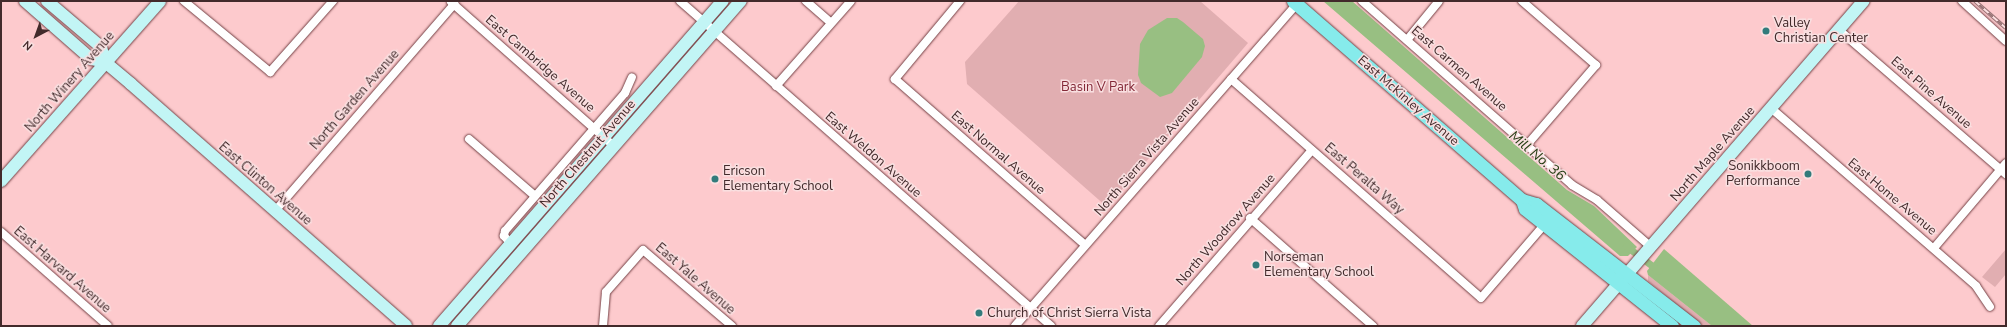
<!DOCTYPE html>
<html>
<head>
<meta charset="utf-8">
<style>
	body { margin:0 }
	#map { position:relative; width:2007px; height:327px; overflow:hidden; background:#fdcacd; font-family:"Nunito Sans",sans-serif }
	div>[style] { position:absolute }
	.green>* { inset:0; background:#e1aeb1 }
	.water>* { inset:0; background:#98bf82 }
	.canal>* { height:7px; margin:-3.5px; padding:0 3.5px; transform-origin:3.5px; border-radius:3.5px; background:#98bf82 }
	.roads { filter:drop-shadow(0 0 1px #744145) drop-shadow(0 0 1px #744145) }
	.street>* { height:8px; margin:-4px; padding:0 4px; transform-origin:4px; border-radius:4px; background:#fff }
	.secondary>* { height:12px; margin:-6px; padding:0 6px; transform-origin:6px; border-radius:6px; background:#c2f5f5 }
	.primary>* { height:13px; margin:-6.5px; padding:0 6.5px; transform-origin:6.5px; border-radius:6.5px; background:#86ebeb }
	.rail>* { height:3.5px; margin-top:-1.75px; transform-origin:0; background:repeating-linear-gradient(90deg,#f9dfe0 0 6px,#977375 0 12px); box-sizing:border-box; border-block:1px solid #977375 }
	.dots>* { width:11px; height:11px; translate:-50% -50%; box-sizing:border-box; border:2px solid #f9dfe0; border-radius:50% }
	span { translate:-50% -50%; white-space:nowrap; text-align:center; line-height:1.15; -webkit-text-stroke:3px #f9dfe0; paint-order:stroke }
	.poi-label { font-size:13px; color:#422a2b }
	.left { translate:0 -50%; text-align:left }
	.right { translate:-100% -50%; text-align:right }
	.street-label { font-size:13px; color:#422a2b }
	.park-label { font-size:13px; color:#832837 }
	.water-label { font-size:14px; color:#233d12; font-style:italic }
	.frame { position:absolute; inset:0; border:2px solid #422a2b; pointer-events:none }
	.north { position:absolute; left:16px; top:16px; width:40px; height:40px; -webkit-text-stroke:3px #f9dfe0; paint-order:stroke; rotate:221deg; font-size:11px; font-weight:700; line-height:16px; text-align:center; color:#422a2b }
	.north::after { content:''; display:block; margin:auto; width:14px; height:18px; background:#422a2b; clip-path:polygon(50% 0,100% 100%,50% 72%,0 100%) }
</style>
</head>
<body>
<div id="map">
	<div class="green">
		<i style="clip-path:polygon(1019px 1px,1200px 1px,1248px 43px,1107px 207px,967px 84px,965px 62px)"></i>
		<i style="clip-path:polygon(2006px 249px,2006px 274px,1995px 287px,1982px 277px)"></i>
		<i style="clip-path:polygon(1648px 275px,1712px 326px,1703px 326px,1648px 281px)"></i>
	</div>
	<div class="water">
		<i style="clip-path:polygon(1323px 1px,1352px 1px,1567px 190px,1594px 206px,1637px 247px,1628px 256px,1620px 256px)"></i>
		<i style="clip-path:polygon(1167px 18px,1177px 18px,1183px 22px,1203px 39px,1205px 46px,1202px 57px,1172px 93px,1160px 97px,1141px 83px,1138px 75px,1140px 44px,1148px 30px)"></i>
		<i style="clip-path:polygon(1664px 249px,1753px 326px,1712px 326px,1648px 275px,1647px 271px)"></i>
	</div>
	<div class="canal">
		<i style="left:1626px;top:246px;width:41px;rotate:37.1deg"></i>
	</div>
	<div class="roads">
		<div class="street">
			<i style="left:184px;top:1px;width:112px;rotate:39.5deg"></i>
			<i style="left:270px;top:72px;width:95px;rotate:-48.4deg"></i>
			<i style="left:680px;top:1px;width:493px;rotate:41.2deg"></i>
			<i style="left:806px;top:1px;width:33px;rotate:41deg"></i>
			<i style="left:960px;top:1px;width:102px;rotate:129.8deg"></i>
			<i style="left:895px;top:79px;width:252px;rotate:41.1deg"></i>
			<i style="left:1362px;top:1px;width:279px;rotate:41.2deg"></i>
			<i style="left:1572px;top:185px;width:29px;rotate:31deg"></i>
			<i style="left:1597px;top:200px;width:72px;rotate:41deg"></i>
			<i style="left:1522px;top:1px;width:98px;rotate:40.9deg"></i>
			<i style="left:1596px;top:65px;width:106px;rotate:130.8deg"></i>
			<i style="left:1962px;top:1px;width:59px;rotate:42.3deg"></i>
			<i style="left:451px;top:2px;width:217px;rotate:41.5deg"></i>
			<i style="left:1839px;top:30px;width:221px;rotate:40.8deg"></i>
			<i style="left:1407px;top:40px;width:50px;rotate:-50.6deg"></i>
			<i style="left:1231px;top:79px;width:332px;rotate:41.2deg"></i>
			<i style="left:1481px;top:298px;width:96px;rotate:-49.2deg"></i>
			<i style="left:776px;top:86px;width:113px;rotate:-48.6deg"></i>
			<i style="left:1772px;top:109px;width:270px;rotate:40.9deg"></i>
			<i style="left:1976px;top:286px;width:25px;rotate:56deg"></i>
			<i style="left:469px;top:139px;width:87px;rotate:40.8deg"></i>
			<i style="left:275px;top:211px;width:274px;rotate:-49.1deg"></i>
			<i style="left:1250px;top:218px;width:164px;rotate:41.3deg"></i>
			<i style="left:1px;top:232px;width:142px;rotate:41.3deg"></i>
			<i style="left:511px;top:244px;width:11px;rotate:-131deg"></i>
			<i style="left:504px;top:236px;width:5px;rotate:-79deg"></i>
			<i style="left:505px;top:231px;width:183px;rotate:-49deg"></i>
			<i style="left:625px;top:93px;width:17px;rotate:-66deg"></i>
			<i style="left:1934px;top:248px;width:111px;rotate:-49.7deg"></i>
			<i style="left:603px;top:326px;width:34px;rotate:-85deg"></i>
			<i style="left:606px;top:292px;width:56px;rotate:-48.6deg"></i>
			<i style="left:643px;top:250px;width:117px;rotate:40.5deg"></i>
			<i style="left:1015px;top:326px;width:428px;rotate:-48.8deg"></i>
			<i style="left:1159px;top:326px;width:233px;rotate:-49deg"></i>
		</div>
		<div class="secondary">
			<i style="left:25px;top:1px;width:88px;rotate:41.3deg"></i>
			<i style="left:91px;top:59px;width:14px;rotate:12deg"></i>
			<i style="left:105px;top:62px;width:34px;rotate:40deg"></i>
			<i style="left:131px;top:84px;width:366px;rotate:41.3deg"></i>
			<i style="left:47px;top:1px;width:71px;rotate:40.4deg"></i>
			<i style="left:101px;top:47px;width:16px;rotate:75deg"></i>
			<i style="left:1px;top:181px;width:240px;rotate:-48.5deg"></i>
			<i style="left:439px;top:326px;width:432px;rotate:-48.9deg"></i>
			<i style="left:457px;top:326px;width:432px;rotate:-48.9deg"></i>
			<i style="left:1582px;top:326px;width:430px;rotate:-49.1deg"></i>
		</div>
		<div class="primary">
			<i style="left:1293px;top:1px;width:303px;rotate:41deg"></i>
			<i style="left:1522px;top:200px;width:15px;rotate:16deg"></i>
			<i style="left:1536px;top:204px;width:200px;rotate:37.7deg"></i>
			<i style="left:1522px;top:200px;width:9px;rotate:72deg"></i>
			<i style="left:1525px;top:209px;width:188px;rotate:38.5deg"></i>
		</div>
	</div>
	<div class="rail">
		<i style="left:1975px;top:1px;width:41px;rotate:41.1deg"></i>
	</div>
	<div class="dots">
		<i style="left:1766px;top:31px;background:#327b7b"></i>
		<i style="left:1808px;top:174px;background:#327b7b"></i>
		<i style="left:715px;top:179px;background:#327b7b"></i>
		<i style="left:1256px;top:265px;background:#327b7b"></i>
		<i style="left:979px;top:313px;background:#327b7b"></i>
	</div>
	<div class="poi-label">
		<span class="left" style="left:1774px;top:31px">Valley<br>Christian Center</span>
		<span class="right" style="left:1800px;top:174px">Sonikkboom<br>Performance</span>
		<span class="left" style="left:723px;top:179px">Ericson<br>Elementary School</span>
		<span class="left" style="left:1264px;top:265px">Norseman<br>Elementary School</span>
		<span class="left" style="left:987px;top:313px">Church of Christ Sierra Vista</span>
	</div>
	<div class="street-label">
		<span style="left:540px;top:64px;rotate:41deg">East Cambridge Avenue</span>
		<span style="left:1459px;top:69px;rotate:41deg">East Carmen Avenue</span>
		<span style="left:70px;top:82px;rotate:-49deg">North Winery Avenue</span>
		<span style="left:1931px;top:93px;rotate:41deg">East Pine Avenue</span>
		<span style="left:355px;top:100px;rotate:-49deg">North Garden Avenue</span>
		<span style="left:1408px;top:101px;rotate:41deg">East McKinley Avenue</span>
		<span style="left:998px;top:153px;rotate:41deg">East Normal Avenue</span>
		<span style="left:588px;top:154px;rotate:-49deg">North Chestnut Avenue</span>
		<span style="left:1713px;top:154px;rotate:-49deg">North Maple Avenue</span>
		<span style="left:873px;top:155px;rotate:41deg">East Weldon Avenue</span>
		<span style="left:1147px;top:157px;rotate:-49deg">North Sierra Vista Avenue</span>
		<span style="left:1364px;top:179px;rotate:41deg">East Peralta Way</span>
		<span style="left:265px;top:184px;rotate:41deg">East Clinton Avenue</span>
		<span style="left:1892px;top:197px;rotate:40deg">East Home Avenue</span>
		<span style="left:1226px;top:230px;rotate:-49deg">North Woodrow Avenue</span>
		<span style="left:62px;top:270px;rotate:41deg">East Harvard Avenue</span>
		<span style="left:695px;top:279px;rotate:41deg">East Yale Avenue</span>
	</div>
	<div class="park-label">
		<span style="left:1098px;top:87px">Basin V Park</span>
	</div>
	<div class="water-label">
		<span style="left:1537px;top:156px;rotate:40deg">Mill No. 36</span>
	</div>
	<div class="frame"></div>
	<div class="north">N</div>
</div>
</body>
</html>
